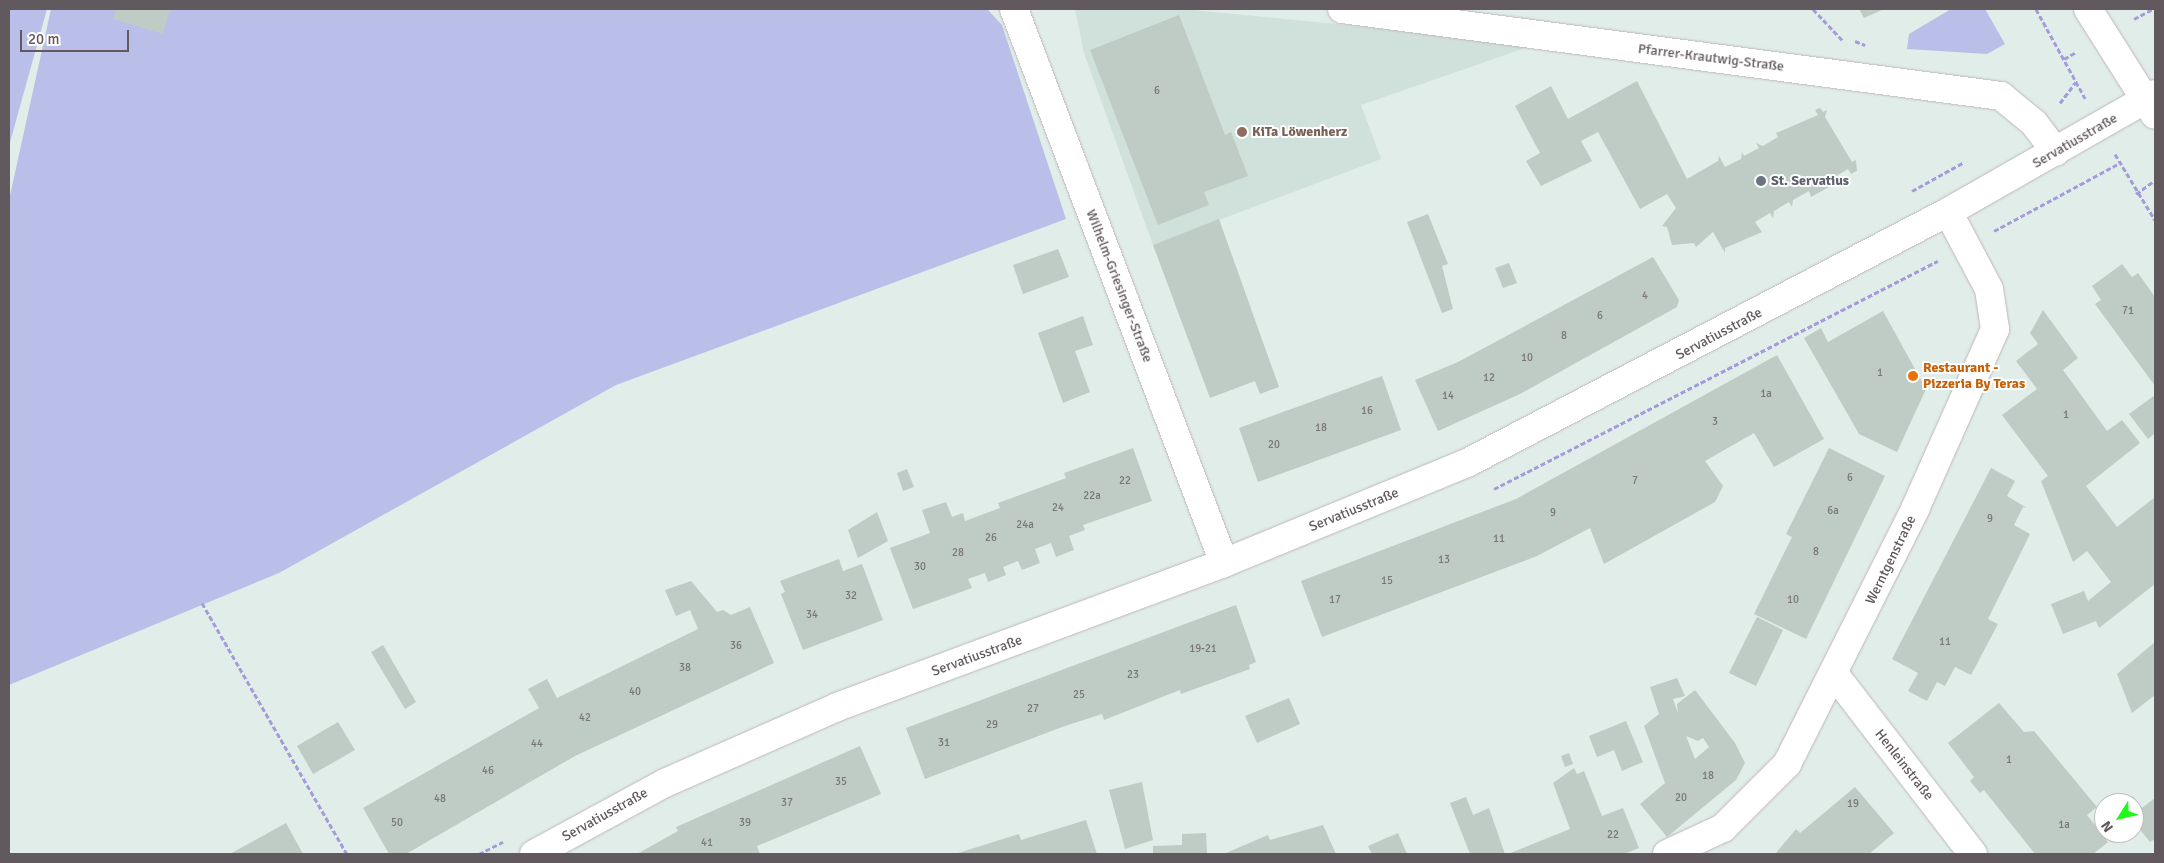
<!DOCTYPE html>
<html>
<head>
<meta charset="utf-8">
<style>
	body { margin:0 }
	#map { position:relative; width:2164px; height:863px; overflow:hidden; background:#e0ede9; font-family:Signika,sans-serif }
	div>[style] { position:absolute }
	.education>* { inset:0; background:#d0e0da }
	.green>* { inset:0; background:#b9bfe8 }
	.building>* { inset:0; background:#bfcbc5 }
	.path>* { height:3px; margin-top:-1.5px; transform-origin:0; background:repeating-linear-gradient(90deg,#a59bdb 0 5px,transparent 0 7.5px) }
	.roads { filter:drop-shadow(0 0 1px #beb6ba) drop-shadow(0 0 1px #beb6ba) }
	.minor>* { height:28px; margin:-14px; padding:0 14px; transform-origin:14px; border-radius:14px; background:#fff }
	.secondary>* { height:28px; margin:-14px; padding:0 14px; transform-origin:14px; border-radius:14px; background:#fff }
	.dots>* { width:14px; height:14px; translate:-50% -50%; box-sizing:border-box; border:2px solid #fff; border-radius:50% }
	span { translate:-50% -50%; white-space:nowrap; text-align:center; line-height:1.15; -webkit-text-stroke:4px #fff; paint-order:stroke }
	.number-label { font-size:11px; color:#797678 }
	.number-label span { -webkit-text-stroke-width:0 }
	.street-label { font-size:14px; color:#62595e }
	.education-label { font-size:14px; color:#785e54; font-weight:700 }
	.left { translate:0 -50%; text-align:left }
	.worship-label { font-size:14px; color:#5b616d; font-weight:700 }
	.food-label { font-size:14px; color:#c56008; font-weight:700 }
	.frame { position:absolute; inset:0; border:10px solid #62595e; pointer-events:none }
	.north { position:absolute; left:2094px; top:793px; width:50px; height:50px; box-sizing:border-box; background:#fff; border:1px solid #c0bdbf; border-radius:50%; rotate:234deg; font-size:14px; font-weight:700; line-height:20px; text-align:center; color:#62595e }
	.north::after { content:''; display:block; margin:auto; width:18px; height:22px; background:#23f81b; clip-path:polygon(50% 0,100% 100%,50% 72%,0 100%) }
	.scale { position:absolute; left:20px; top:30px; width:109px; height:22px; box-sizing:border-box; border:2px solid #62595e; border-top:0; padding-left:6px; font-size:15px; line-height:18px; white-space:nowrap; color:#62595e; -webkit-text-stroke:4px #fff; paint-order:stroke }
</style>
</head>
<body>
<div id="map">
	<div class="education">
		<i style="clip-path:polygon(1075px 9px,1183px 9px,1537px 44px,1361px 105px,1381px 159px,1153px 245px,1084px 53px)"></i>
	</div>
	<div class="green">
		<i style="clip-path:polygon(9px 9px,47px 9px,9px 146px)"></i>
		<i style="clip-path:polygon(51px 9px,987px 9px,1002px 25px,1066px 219px,616px 385px,279px 573px,9px 685px,9px 200px)"></i>
		<i style="clip-path:polygon(1951px 9px,1985px 9px,2005px 44px,1987px 54px,1907px 49px,1909px 34px)"></i>
	</div>
	<div class="building">
		<i style="clip-path:polygon(116px 9px,170px 9px,163px 34px,113px 19px)"></i>
		<i style="clip-path:polygon(1859px 9px,1884px 9px,1864px 18px)"></i>
		<i style="clip-path:polygon(1179px 15px,1225px 135px,1231px 132px,1248px 176px,1204px 192px,1209px 205px,1158px 225px,1090px 50px)"></i>
		<i style="clip-path:polygon(1637px 81px,1687px 179px,1718px 161px,1719px 156px,1725px 167px,1741px 159px,1742px 152px,1744px 156px,1759px 148px,1756px 143px,1763px 146px,1778px 137px,1776px 133px,1818px 115px,1815px 110px,1820px 108px,1823px 112px,1827px 110px,1825px 117px,1852px 162px,1856px 160px,1857px 171px,1851px 174px,1848px 169px,1833px 178px,1836px 183px,1811px 197px,1809px 191px,1793px 200px,1792px 207px,1789px 202px,1774px 211px,1773px 218px,1770px 213px,1755px 222px,1762px 232px,1725px 248px,1725px 253px,1713px 232px,1696px 247px,1694px 243px,1672px 245px,1667px 227px,1662px 226px,1676px 208px,1667px 194px,1640px 209px,1598px 132px,1581px 141px,1592px 161px,1541px 186px,1526px 161px,1540px 153px,1515px 106px,1551px 86px,1568px 119px)"></i>
		<i style="clip-path:polygon(1428px 214px,1448px 264px,1442px 266px,1453px 309px,1442px 313px,1407px 222px)"></i>
		<i style="clip-path:polygon(1219px 219px,1279px 387px,1260px 394px,1255px 381px,1210px 398px,1153px 245px)"></i>
		<i style="clip-path:polygon(1058px 249px,1069px 277px,1023px 294px,1013px 265px)"></i>
		<i style="clip-path:polygon(1653px 257px,1679px 300px,1677px 307px,1520px 394px,1438px 431px,1415px 380px,1458px 362px)"></i>
		<i style="clip-path:polygon(1509px 263px,1517px 283px,1503px 288px,1495px 268px)"></i>
		<i style="clip-path:polygon(2122px 264px,2132px 277px,2138px 273px,2155px 297px,2155px 386px,2095px 304px,2101px 300px,2092px 286px)"></i>
		<i style="clip-path:polygon(2043px 310px,2078px 358px,2063px 370px,2107px 431px,2122px 420px,2140px 443px,2086px 486px,2117px 527px,2155px 497px,2155px 584px,2099px 628px,2096px 621px,2063px 634px,2051px 604px,2084px 591px,2088px 601px,2111px 582px,2087px 551px,2073px 562px,2041px 481px,2048px 476px,2002px 415px,2037px 389px,2016px 361px,2038px 344px,2030px 333px)"></i>
		<i style="clip-path:polygon(1883px 311px,1926px 389px,1897px 452px,1859px 434px,1804px 338px,1821px 328px,1828px 342px)"></i>
		<i style="clip-path:polygon(1083px 316px,1093px 345px,1075px 351px,1090px 392px,1063px 403px,1038px 333px)"></i>
		<i style="clip-path:polygon(1777px 355px,1824px 439px,1774px 467px,1754px 433px,1705px 461px,1723px 486px,1715px 502px,1604px 564px,1590px 528px,1537px 556px,1322px 637px,1301px 581px,1516px 499px)"></i>
		<i style="clip-path:polygon(1382px 376px,1401px 430px,1258px 482px,1239px 428px)"></i>
		<i style="clip-path:polygon(2155px 395px,2155px 433px,2148px 439px,2129px 414px)"></i>
		<i style="clip-path:polygon(1133px 448px,1152px 501px,1083px 525px,1085px 530px,1069px 536px,1074px 550px,1056px 557px,1051px 543px,1035px 549px,1040px 563px,1022px 570px,1018px 561px,1003px 567px,1006px 575px,988px 582px,985px 573px,968px 579px,972px 588px,913px 609px,890px 548px,930px 533px,922px 510px,946px 502px,952px 517px,963px 513px,965px 521px,1000px 508px,998px 503px,1066px 478px,1064px 473px)"></i>
		<i style="clip-path:polygon(1829px 448px,1885px 476px,1806px 639px,1754px 614px,1792px 537px,1786px 534px)"></i>
		<i style="clip-path:polygon(1991px 468px,2015px 481px,2007px 496px,2027px 508px,2023px 507px,2014px 525px,2030px 534px,1988px 619px,1998px 624px,1971px 675px,1955px 667px,1945px 686px,1937px 682px,1927px 701px,1908px 691px,1918px 673px,1892px 659px)"></i>
		<i style="clip-path:polygon(907px 469px,914px 487px,903px 491px,897px 473px)"></i>
		<i style="clip-path:polygon(877px 512px,888px 541px,858px 558px,848px 530px)"></i>
		<i style="clip-path:polygon(839px 559px,843px 571px,862px 564px,883px 620px,803px 650px,781px 594px,785px 592px,780px 581px)"></i>
		<i style="clip-path:polygon(691px 581px,717px 612px,723px 610px,731px 615px,750px 607px,774px 663px,575px 756px,406px 854px,389px 854px,363px 808px,539px 708px,528px 689px,547px 679px,557px 698px,698px 629px,690px 610px,676px 616px,665px 590px)"></i>
		<i style="clip-path:polygon(1236px 605px,1256px 662px,1249px 665px,1250px 669px,1181px 694px,1180px 690px,1104px 720px,1102px 714px,1062px 727px,925px 779px,906px 728px)"></i>
		<i style="clip-path:polygon(1757px 617px,1783px 630px,1756px 686px,1729px 673px)"></i>
		<i style="clip-path:polygon(2155px 642px,2155px 695px,2132px 713px,2117px 674px)"></i>
		<i style="clip-path:polygon(383px 645px,416px 702px,405px 709px,371px 652px)"></i>
		<i style="clip-path:polygon(evenodd,1677px 678px,1685px 696px,1673px 699px,1678px 713px,1677px 704px,1695px 690px,1735px 743px,1745px 763px,1736px 780px,1667px 837px,1640px 804px,1665px 783px,1644px 726px,1659px 714px,1650px 687px,1677px 678px,1686px 736px,1698px 741px,1703px 738px,1709px 747px,1695px 759px,1686px 736px)"></i>
		<i style="clip-path:polygon(1289px 698px,1300px 724px,1257px 743px,1245px 716px)"></i>
		<i style="clip-path:polygon(1999px 703px,2024px 732px,2034px 731px,2097px 807px,2087px 815px,2108px 842px,2093px 854px,2035px 854px,1984px 790px,1980px 793px,1970px 781px,1974px 777px,1948px 743px)"></i>
		<i style="clip-path:polygon(1626px 721px,1643px 762px,1622px 771px,1614px 750px,1597px 757px,1589px 736px)"></i>
		<i style="clip-path:polygon(338px 722px,355px 750px,313px 774px,297px 746px)"></i>
		<i style="clip-path:polygon(860px 746px,881px 794px,757px 846px,760px 854px,637px 854px,678px 831px,676px 827px)"></i>
		<i style="clip-path:polygon(1569px 753px,1573px 764px,1565px 767px,1561px 756px)"></i>
		<i style="clip-path:polygon(1574px 768px,1577px 774px,1584px 771px,1602px 816px,1623px 808px,1639px 848px,1624px 854px,1508px 854px,1570px 829px,1553px 783px)"></i>
		<i style="clip-path:polygon(1142px 782px,1153px 840px,1125px 849px,1109px 790px)"></i>
		<i style="clip-path:polygon(1855px 787px,1894px 833px,1869px 854px,1775px 854px,1796px 829px,1800px 833px)"></i>
		<i style="clip-path:polygon(1466px 797px,1473px 815px,1489px 808px,1505px 854px,1470px 854px,1450px 803px)"></i>
		<i style="clip-path:polygon(2155px 798px,2155px 839px,2150px 842px,2134px 822px,2134px 814px)"></i>
		<i style="clip-path:polygon(1086px 820px,1097px 854px,955px 854px,1019px 834px,1021px 840px)"></i>
		<i style="clip-path:polygon(286px 823px,303px 854px,230px 854px)"></i>
		<i style="clip-path:polygon(1323px 825px,1336px 854px,1226px 853px,1268px 835px,1270px 840px)"></i>
		<i style="clip-path:polygon(1206px 833px,1207px 854px,1153px 854px,1153px 846px,1182px 845px,1182px 834px)"></i>
		<i style="clip-path:polygon(1398px 833px,1407px 854px,1372px 854px,1368px 846px)"></i>
	</div>
	<div class="path">
		<i style="left:1813px;top:9px;width:44px;rotate:46.8deg"></i>
		<i style="left:2036px;top:9px;width:102px;rotate:61.2deg"></i>
		<i style="left:2134px;top:19px;width:21px;rotate:-28deg"></i>
		<i style="left:1855px;top:41px;width:11px;rotate:22deg"></i>
		<i style="left:2064px;top:59px;width:14px;rotate:-30deg"></i>
		<i style="left:2060px;top:103px;width:26px;rotate:-53deg"></i>
		<i style="left:2115px;top:154px;width:77px;rotate:58.8deg"></i>
		<i style="left:1912px;top:191px;width:60px;rotate:-29.1deg"></i>
		<i style="left:2136px;top:194px;width:24px;rotate:-36deg"></i>
		<i style="left:1994px;top:231px;width:143px;rotate:-28.4deg"></i>
		<i style="left:1494px;top:489px;width:499px;rotate:-27.2deg"></i>
		<i style="left:202px;top:603px;width:290px;rotate:60deg"></i>
		<i style="left:479px;top:854px;width:27px;rotate:-27deg"></i>
	</div>
	<div class="roads">
		<div class="minor">
			<i style="left:1014px;top:9px;width:592px;rotate:69.24deg"></i>
			<i style="left:1342px;top:9px;width:665px;rotate:7.52deg"></i>
			<i style="left:2001px;top:96px;width:43px;rotate:39.3deg"></i>
			<i style="left:2034px;top:123px;width:36px;rotate:53deg"></i>
			<i style="left:1835px;top:675px;width:226px;rotate:52.4deg"></i>
			<i style="left:534px;top:854px;width:149px;rotate:-28.5deg"></i>
			<i style="left:665px;top:783px;width:188px;rotate:-23.8deg"></i>
			<i style="left:837px;top:707px;width:413px;rotate:-20.4deg"></i>
			<i style="left:1224px;top:563px;width:263px;rotate:-22.4deg"></i>
			<i style="left:1467px;top:463px;width:543px;rotate:-27.56deg"></i>
			<i style="left:1948px;top:212px;width:238px;rotate:-29.7deg"></i>
			<i style="left:1667px;top:854px;width:62px;rotate:-24.9deg"></i>
			<i style="left:1723px;top:828px;width:91px;rotate:-45deg"></i>
			<i style="left:1787px;top:764px;width:285px;rotate:-63.3deg"></i>
			<i style="left:1915px;top:509px;width:197px;rotate:-66deg"></i>
			<i style="left:1995px;top:329px;width:40px;rotate:-98.5deg"></i>
			<i style="left:1989px;top:289px;width:87px;rotate:-118deg"></i>
		</div>
		<div class="secondary">
			<i style="left:2088px;top:9px;width:125px;rotate:57.7deg"></i>
		</div>
	</div>
	<div class="dots">
		<i style="left:1242px;top:132px;background:#8d6e63"></i>
		<i style="left:1761px;top:181px;background:#6b7280"></i>
		<i style="left:1913px;top:376px;background:#e8710a"></i>
	</div>
	<div class="number-label">
		<span style="left:1157px;top:91px">6</span>
		<span style="left:1645px;top:296px">4</span>
		<span style="left:2128px;top:311px">71</span>
		<span style="left:1600px;top:316px">6</span>
		<span style="left:1564px;top:336px">8</span>
		<span style="left:1527px;top:358px">10</span>
		<span style="left:1880px;top:373px">1</span>
		<span style="left:1489px;top:378px">12</span>
		<span style="left:1766px;top:394px">1a</span>
		<span style="left:1448px;top:396px">14</span>
		<span style="left:1367px;top:411px">16</span>
		<span style="left:2066px;top:415px">1</span>
		<span style="left:1715px;top:422px">3</span>
		<span style="left:1321px;top:428px">18</span>
		<span style="left:1274px;top:445px">20</span>
		<span style="left:1850px;top:478px">6</span>
		<span style="left:1125px;top:481px">22</span>
		<span style="left:1635px;top:481px">7</span>
		<span style="left:1092px;top:496px">22a</span>
		<span style="left:1058px;top:508px">24</span>
		<span style="left:1833px;top:511px">6a</span>
		<span style="left:1553px;top:513px">9</span>
		<span style="left:1990px;top:519px">9</span>
		<span style="left:1025px;top:525px">24a</span>
		<span style="left:991px;top:538px">26</span>
		<span style="left:1499px;top:539px">11</span>
		<span style="left:1816px;top:552px">8</span>
		<span style="left:958px;top:553px">28</span>
		<span style="left:1444px;top:560px">13</span>
		<span style="left:920px;top:567px">30</span>
		<span style="left:1387px;top:581px">15</span>
		<span style="left:851px;top:596px">32</span>
		<span style="left:1335px;top:600px">17</span>
		<span style="left:1793px;top:600px">10</span>
		<span style="left:812px;top:615px">34</span>
		<span style="left:1945px;top:642px">11</span>
		<span style="left:736px;top:646px">36</span>
		<span style="left:1203px;top:649px">19-21</span>
		<span style="left:685px;top:668px">38</span>
		<span style="left:1133px;top:675px">23</span>
		<span style="left:635px;top:692px">40</span>
		<span style="left:1079px;top:695px">25</span>
		<span style="left:1033px;top:709px">27</span>
		<span style="left:585px;top:718px">42</span>
		<span style="left:992px;top:725px">29</span>
		<span style="left:944px;top:743px">31</span>
		<span style="left:537px;top:744px">44</span>
		<span style="left:2009px;top:760px">1</span>
		<span style="left:488px;top:771px">46</span>
		<span style="left:1708px;top:776px">18</span>
		<span style="left:841px;top:782px">35</span>
		<span style="left:1681px;top:798px">20</span>
		<span style="left:440px;top:799px">48</span>
		<span style="left:787px;top:803px">37</span>
		<span style="left:1853px;top:804px">19</span>
		<span style="left:397px;top:823px">50</span>
		<span style="left:745px;top:823px">39</span>
		<span style="left:2064px;top:825px">1a</span>
		<span style="left:1613px;top:835px">22</span>
		<span style="left:707px;top:843px">41</span>
	</div>
	<div class="street-label">
		<span style="left:1711px;top:58px;rotate:7deg">Pfarrer-Krautwig-Straße</span>
		<span style="left:2075px;top:141px;rotate:-30deg">Servatiusstraße</span>
		<span style="left:1119px;top:286px;rotate:69deg">Wilhelm-Griesinger-Straße</span>
		<span style="left:1719px;top:334px;rotate:-28deg">Servatiusstraße</span>
		<span style="left:1354px;top:510px;rotate:-22deg">Servatiusstraße</span>
		<span style="left:1891px;top:560px;rotate:-64deg">Werntgenstraße</span>
		<span style="left:977px;top:656px;rotate:-20deg">Servatiusstraße</span>
		<span style="left:1904px;top:765px;rotate:52deg">Henleinstraße</span>
		<span style="left:605px;top:815px;rotate:-29deg">Servatiusstraße</span>
	</div>
	<div class="education-label">
		<span class="left" style="left:1252px;top:132px">KiTa Löwenherz</span>
	</div>
	<div class="worship-label">
		<span class="left" style="left:1771px;top:181px">St. Servatius</span>
	</div>
	<div class="food-label">
		<span class="left" style="left:1923px;top:376px">Restaurant -<br>Pizzeria By Teras</span>
	</div>
	<div class="frame"></div>
	<div class="north">N</div>
	<div class="scale">20 m</div>
</div>
</body>
</html>
